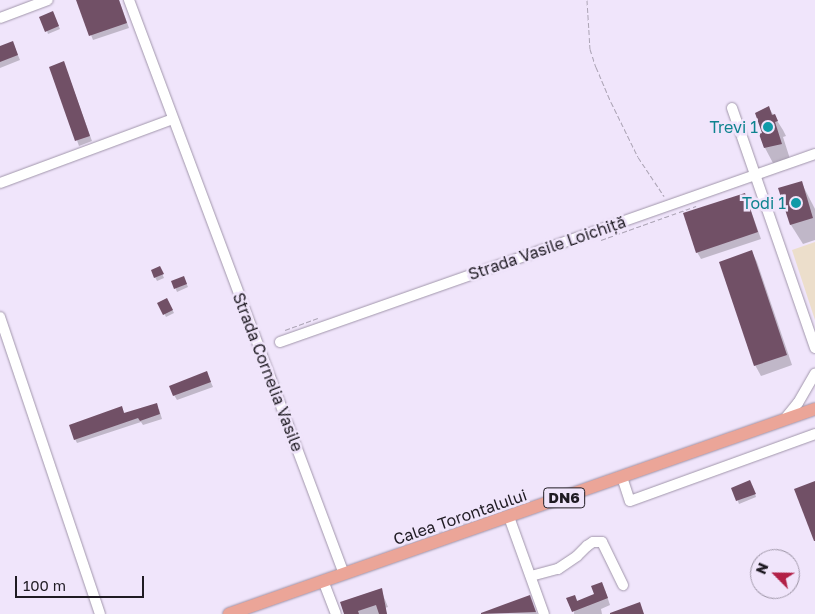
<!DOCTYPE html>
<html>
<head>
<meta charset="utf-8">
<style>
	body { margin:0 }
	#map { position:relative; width:815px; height:614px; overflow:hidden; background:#f0e5fb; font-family:"Golos Text",sans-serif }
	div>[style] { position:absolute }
	.commercial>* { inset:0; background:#ecdecb }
	.shadow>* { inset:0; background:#0003 }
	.building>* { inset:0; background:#715066 }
	.path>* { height:1px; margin-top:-0.5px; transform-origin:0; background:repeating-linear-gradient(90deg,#aca4b5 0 5px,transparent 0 7.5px) }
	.roads { filter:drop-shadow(0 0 1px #a196ab) drop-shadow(0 0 1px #a196ab) }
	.minor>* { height:10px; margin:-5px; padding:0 5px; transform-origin:5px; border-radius:5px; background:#fff }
	.major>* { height:12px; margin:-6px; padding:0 6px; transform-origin:6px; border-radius:6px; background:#eba598 }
	.dots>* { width:14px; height:14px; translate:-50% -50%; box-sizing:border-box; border:2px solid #f0e5fb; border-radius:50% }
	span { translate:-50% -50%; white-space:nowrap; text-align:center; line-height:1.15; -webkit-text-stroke:5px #f0e5fb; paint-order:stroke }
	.shield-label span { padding:1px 4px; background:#f0e5fb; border:1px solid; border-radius:4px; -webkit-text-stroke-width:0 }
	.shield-label { font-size:15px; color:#1f1b23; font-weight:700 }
	.culture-label { font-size:16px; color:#0d838f }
	.right { translate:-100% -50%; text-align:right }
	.street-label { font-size:16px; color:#1f1b23 }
	.north { position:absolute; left:750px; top:549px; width:50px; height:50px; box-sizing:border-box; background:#f0e5fb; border:1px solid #9c94a5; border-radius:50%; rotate:293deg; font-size:14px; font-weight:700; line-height:20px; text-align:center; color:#1f1b23 }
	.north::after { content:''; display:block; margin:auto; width:18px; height:22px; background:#b22047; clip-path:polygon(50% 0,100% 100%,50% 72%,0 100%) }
	.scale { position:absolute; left:15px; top:576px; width:129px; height:22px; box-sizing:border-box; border:2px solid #1f1b23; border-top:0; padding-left:6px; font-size:15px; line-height:18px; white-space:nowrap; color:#1f1b23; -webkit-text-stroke:4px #f0e5fb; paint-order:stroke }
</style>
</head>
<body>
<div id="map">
	<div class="commercial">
		<i style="clip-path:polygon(815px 242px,815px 320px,792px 250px)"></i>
	</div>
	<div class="shadow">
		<i style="clip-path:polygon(77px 0,119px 0,129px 28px,93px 40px)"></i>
		<i style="clip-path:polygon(54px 16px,60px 29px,48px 34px,47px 31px)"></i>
		<i style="clip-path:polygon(0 48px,15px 48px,20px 60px,0 68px)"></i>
		<i style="clip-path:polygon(64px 63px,92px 141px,79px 146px,51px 67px)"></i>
		<i style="clip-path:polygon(769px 108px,783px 130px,786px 136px,783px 137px,790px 159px,773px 163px,765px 148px,764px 134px)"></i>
		<i style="clip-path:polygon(801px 182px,815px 209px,815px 240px,803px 244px,791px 225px,780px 189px)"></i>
		<i style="clip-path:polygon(745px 194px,761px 239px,701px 259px,697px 252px)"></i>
		<i style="clip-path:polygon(752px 252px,757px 262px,792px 365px,761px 376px,755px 365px)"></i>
		<i style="clip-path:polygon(152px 271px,161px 271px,164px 278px,157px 281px)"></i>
		<i style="clip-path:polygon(185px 280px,188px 287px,177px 292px,173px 282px)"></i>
		<i style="clip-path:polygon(167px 299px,174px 313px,166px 317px,159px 303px)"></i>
		<i style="clip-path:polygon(209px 378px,213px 387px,177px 400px,174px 395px)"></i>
		<i style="clip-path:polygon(122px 408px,125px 414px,159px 409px,162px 419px,143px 425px,141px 422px,77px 443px,75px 439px)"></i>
		<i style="clip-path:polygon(752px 485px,756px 497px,739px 504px,733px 488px)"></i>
		<i style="clip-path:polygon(381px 590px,388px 607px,385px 608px,387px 614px,345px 614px)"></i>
		<i style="clip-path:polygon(605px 590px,610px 605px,601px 609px,602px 614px,574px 614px,575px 596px,578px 602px)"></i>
		<i style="clip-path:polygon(532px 602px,537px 614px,486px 613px)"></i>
	</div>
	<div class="building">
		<i style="clip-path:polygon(76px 0,119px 0,127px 23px,89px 36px)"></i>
		<i style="clip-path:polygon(53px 11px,59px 26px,45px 32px,39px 17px)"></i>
		<i style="clip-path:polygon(13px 41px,18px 55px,0 62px,0 46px)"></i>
		<i style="clip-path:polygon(64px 61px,90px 136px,75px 141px,49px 67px)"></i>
		<i style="clip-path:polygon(769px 106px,772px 115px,775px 114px,778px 121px,775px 122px,782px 144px,764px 148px,759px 134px,762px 133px,755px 113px)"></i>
		<i style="clip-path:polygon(802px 181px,813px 218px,790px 225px,778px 188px)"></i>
		<i style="clip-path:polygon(745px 193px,758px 232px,696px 253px,683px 213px)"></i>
		<i style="clip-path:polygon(752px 250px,787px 355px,754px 366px,719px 262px)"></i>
		<i style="clip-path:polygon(160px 266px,164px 274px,154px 278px,151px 270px)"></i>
		<i style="clip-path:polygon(184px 276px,187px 284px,174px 289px,171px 281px)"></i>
		<i style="clip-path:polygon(167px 298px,173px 310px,163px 315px,157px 303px)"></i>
		<i style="clip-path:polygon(207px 371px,211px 382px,173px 396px,169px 386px)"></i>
		<i style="clip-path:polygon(157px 403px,160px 414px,140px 421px,138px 418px,74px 440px,69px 425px,122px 406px,124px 413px)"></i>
		<i style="clip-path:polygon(750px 480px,756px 494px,736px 501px,731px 488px)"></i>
		<i style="clip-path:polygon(815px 481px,815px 541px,814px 541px,794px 489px)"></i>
		<i style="clip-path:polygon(602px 582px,608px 598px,572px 612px,566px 598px,575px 595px,577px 601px,594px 594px,591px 586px)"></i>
		<i style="clip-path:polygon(382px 588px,387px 614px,379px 614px,376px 605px,358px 611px,359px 614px,344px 614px,340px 602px)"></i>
		<i style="clip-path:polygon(530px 595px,536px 612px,481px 614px,481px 613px)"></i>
		<i style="clip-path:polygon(640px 602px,644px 614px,610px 614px,610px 613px)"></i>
	</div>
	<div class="path">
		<i style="left:587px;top:0;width:49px;rotate:86.5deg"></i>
		<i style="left:590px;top:49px;width:19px;rotate:72deg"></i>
		<i style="left:596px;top:67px;width:38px;rotate:67deg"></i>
		<i style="left:611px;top:102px;width:61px;rotate:63.9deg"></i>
		<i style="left:638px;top:157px;width:47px;rotate:56.3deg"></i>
		<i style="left:601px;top:240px;width:101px;rotate:-19.7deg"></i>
		<i style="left:285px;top:330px;width:35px;rotate:-20deg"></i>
	</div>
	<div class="roads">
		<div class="minor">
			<i style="left:129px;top:0;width:613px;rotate:69.47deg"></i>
			<i style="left:0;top:18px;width:51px;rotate:-20.6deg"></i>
			<i style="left:732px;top:108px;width:254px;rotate:70.9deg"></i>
			<i style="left:0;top:183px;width:184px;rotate:-20.3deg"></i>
			<i style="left:0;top:317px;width:313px;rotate:71.4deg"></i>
			<i style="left:280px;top:342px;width:567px;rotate:-19.36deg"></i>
			<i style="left:784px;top:420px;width:22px;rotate:-51deg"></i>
			<i style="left:798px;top:403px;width:34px;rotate:-60deg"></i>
			<i style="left:622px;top:477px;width:25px;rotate:72deg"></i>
			<i style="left:630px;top:501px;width:197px;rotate:-19.9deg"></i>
			<i style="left:509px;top:517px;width:103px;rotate:70.2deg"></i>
			<i style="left:531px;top:576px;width:28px;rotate:-15deg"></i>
			<i style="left:558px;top:569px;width:23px;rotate:-34deg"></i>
			<i style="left:577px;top:556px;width:14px;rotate:-45deg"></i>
			<i style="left:587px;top:546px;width:7px;rotate:-34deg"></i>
			<i style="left:593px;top:542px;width:9px"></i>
			<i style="left:602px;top:542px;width:48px;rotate:64deg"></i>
			<i style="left:324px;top:583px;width:33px;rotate:69deg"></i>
		</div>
		<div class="major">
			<i style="left:229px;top:614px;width:621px;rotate:-19.28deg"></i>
		</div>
	</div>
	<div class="dots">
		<i style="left:768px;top:127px;background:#0f9aa8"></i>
		<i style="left:796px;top:203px;background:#0f9aa8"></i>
	</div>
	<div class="shield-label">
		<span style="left:564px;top:498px">DN6</span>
	</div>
	<div class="culture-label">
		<span class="right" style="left:758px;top:127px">Trevi 1</span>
		<span class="right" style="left:786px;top:203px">Todi 1</span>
	</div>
	<div class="street-label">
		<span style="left:547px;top:248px;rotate:-19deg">Strada Vasile Loichiță</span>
		<span style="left:268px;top:372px;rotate:69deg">Strada Cornelia Vasile</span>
		<span style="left:460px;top:517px;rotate:-19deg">Calea Torontalului</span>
	</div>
	<div class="north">N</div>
	<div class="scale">100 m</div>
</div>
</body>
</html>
